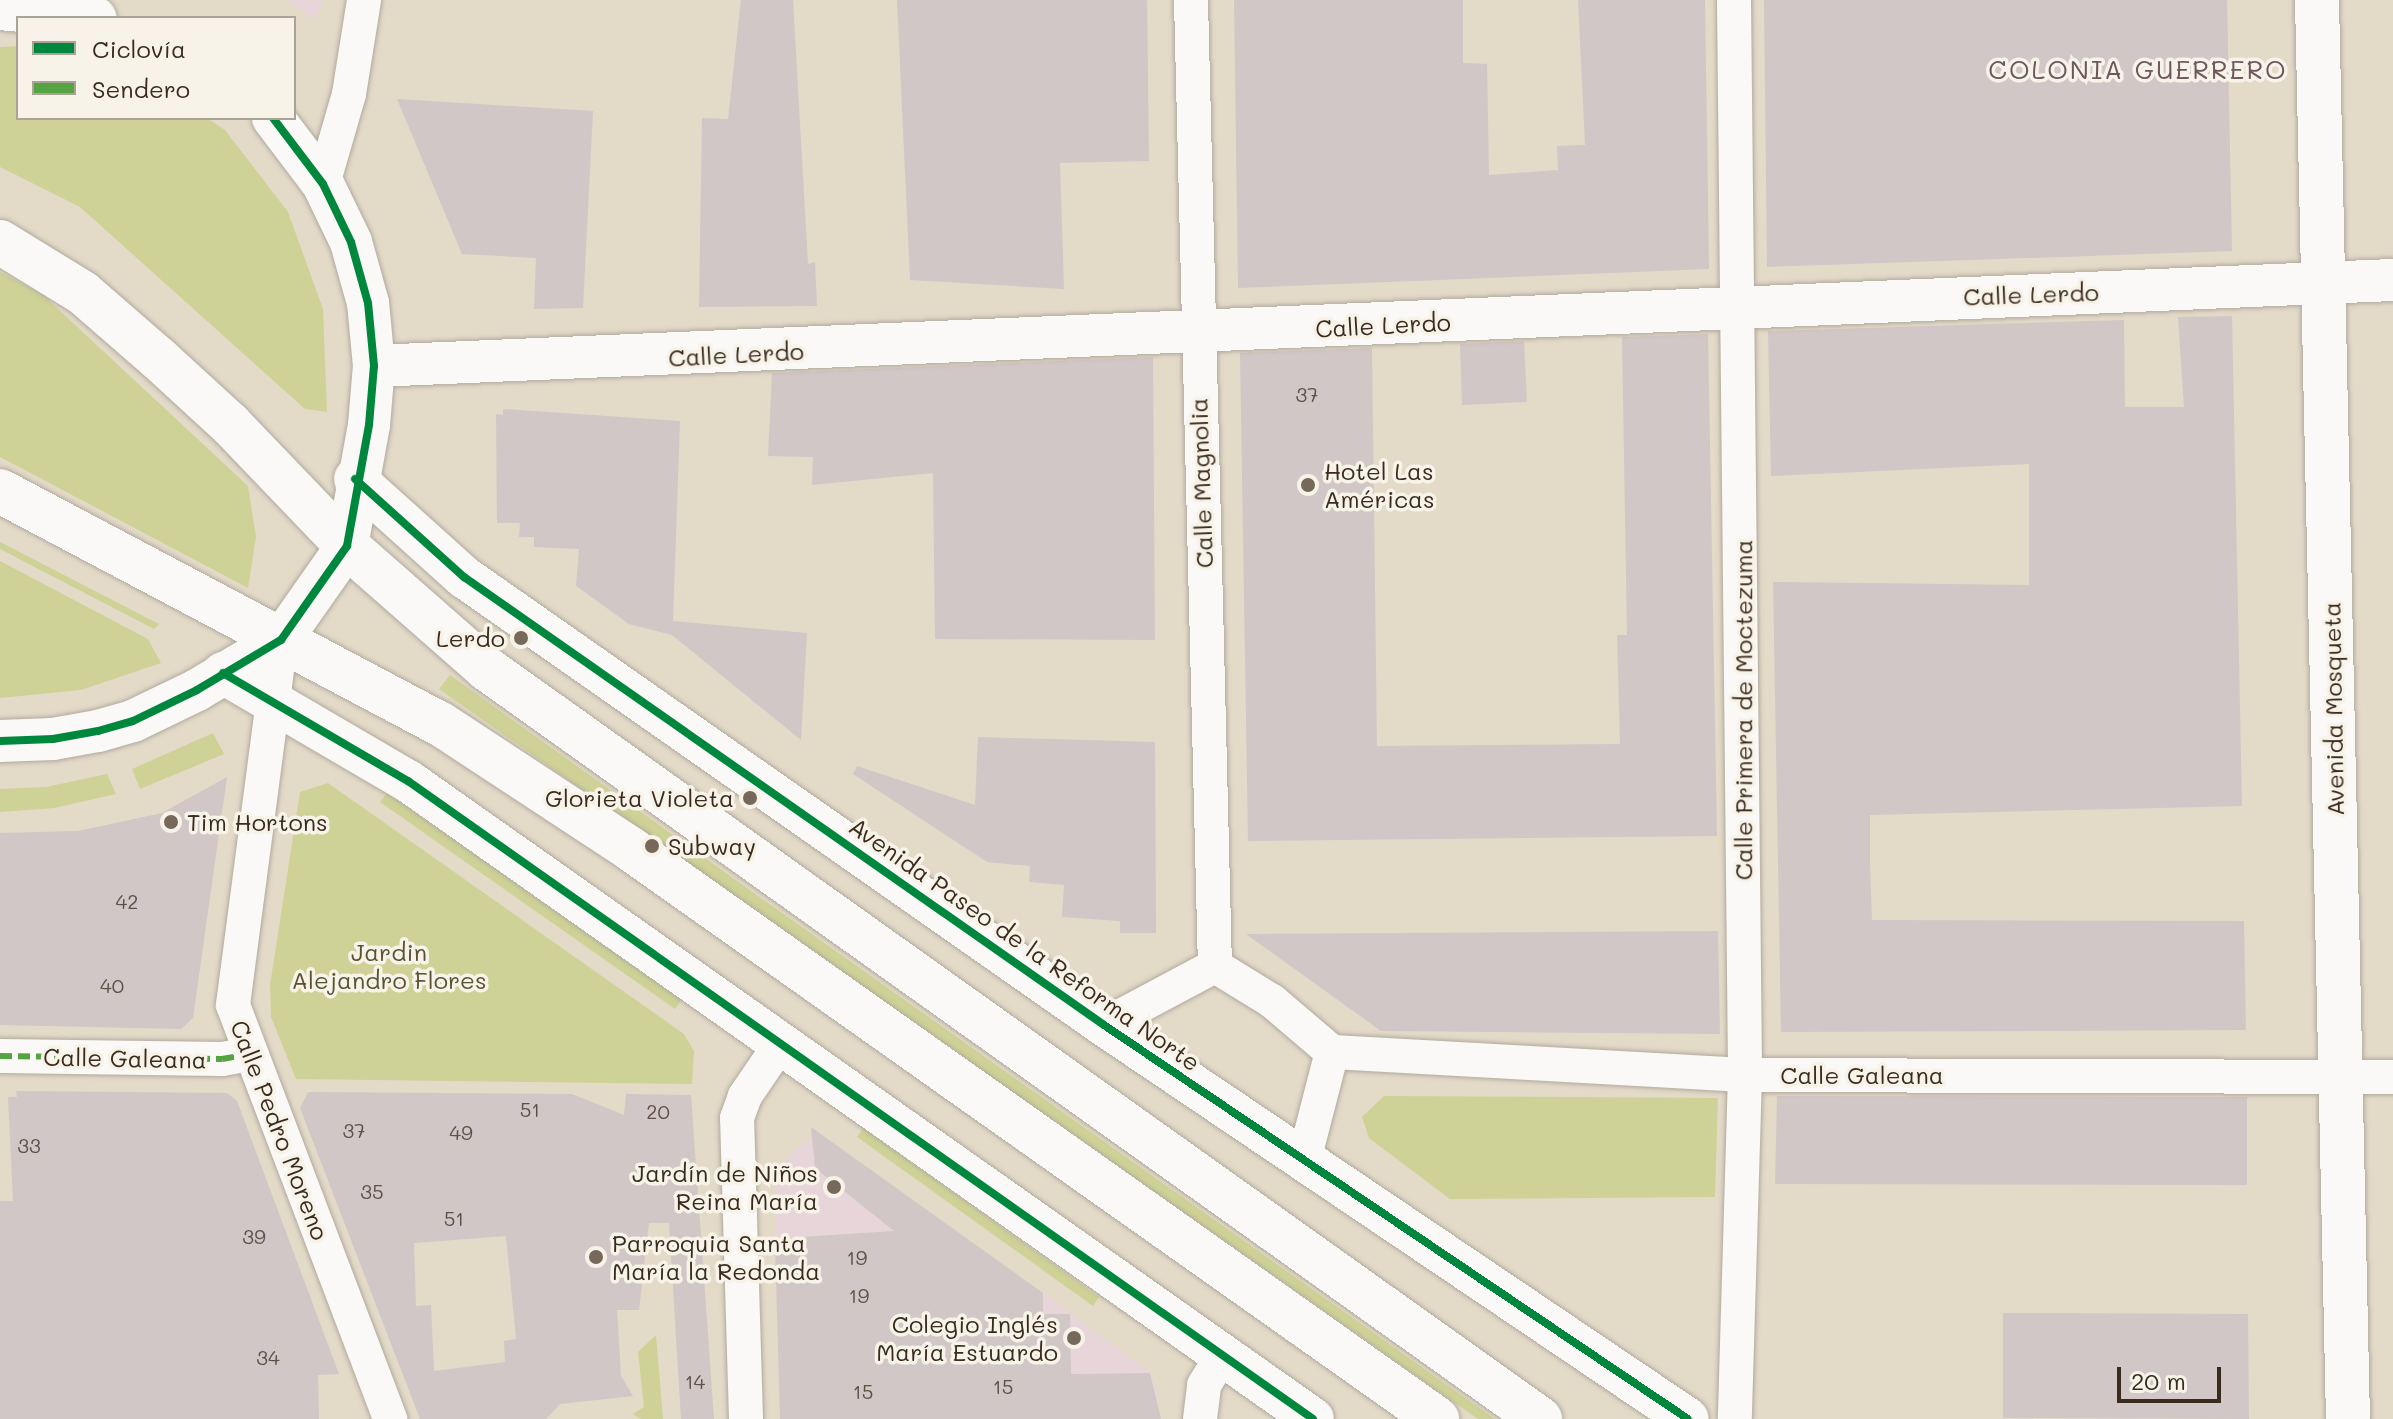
<!DOCTYPE html>
<html>
<head>
<meta charset="utf-8">
<style>
	body { margin:0 }
	#map { position:relative; width:2393px; height:1419px; overflow:hidden; background:#e3dac8; font-family:Mali,sans-serif }
	div>[style] { position:absolute }
	.built>* { inset:0; background:#e8d5da }
	.green>* { inset:0; background:#cfd296 }
	.building>* { inset:0; background:#d1c7c6 }
	.roads { filter:drop-shadow(0 0 2px #b1aa9d) drop-shadow(0 0 2px #b1aa9d) }
	.minor>* { height:34px; margin:-17px; padding:0 17px; transform-origin:17px; border-radius:17px; background:#fbf9f7 }
	.tertiary>* { height:42px; margin:-21px; padding:0 21px; transform-origin:21px; border-radius:21px; background:#fbf9f7 }
	.secondary>* { height:44px; margin:-22px; padding:0 22px; transform-origin:22px; border-radius:22px; background:#fbf9f7 }
	.primary>* { height:44px; margin:-22px; padding:0 22px; transform-origin:22px; border-radius:22px; background:#fbf9f7 }
	.quiet>* { height:6px; margin-top:-3px; transform-origin:0; background:repeating-linear-gradient(90deg,#54a441 0 12px,transparent 0 18px) }
	.cycleway>* { height:8px; margin:-4px; padding:0 4px; transform-origin:4px; border-radius:4px; background:#00873e }
	.dots>* { width:22px; height:22px; translate:-50% -50%; box-sizing:border-box; border:4px solid #f7f3e8; border-radius:50% }
	span { translate:-50% -50%; white-space:nowrap; text-align:center; line-height:1.15; -webkit-text-stroke:7px #f7f3e8; paint-order:stroke }
	.number-label { font-size:20px; color:#605148 }
	.number-label span { -webkit-text-stroke-width:0 }
	.street-label { font-size:24px; color:#3b2a1e }
	.poi-label { font-size:24px; color:#3b2a1e }
	.left { translate:0 -50%; text-align:left }
	.right { translate:-100% -50%; text-align:right }
	.park-label { font-size:24px; color:#5c5232 }
	.neighbourhood-label { font-size:26px; color:#6e575d; letter-spacing:2px }
	.legend { position:absolute; left:16px; top:16px; width:280px; height:104px; box-sizing:border-box; background:#f7f3e8; border:2px solid #aca397; margin:0; padding:10px 14px; list-style:none; font-size:24px; color:#3b2a1e }
	.legend li { display:flex; align-items:center; gap:16px; height:40px }
	.legend b { width:40px; border:2px solid #aca397 }
	.scale { position:absolute; left:2117px; top:1367px; width:104px; height:36px; box-sizing:border-box; border:4px solid #3b2a1e; border-top:0; padding-left:10px; font-size:24px; line-height:28px; white-space:nowrap; color:#3b2a1e; -webkit-text-stroke:6px #f7f3e8; paint-order:stroke }
</style>
</head>
<body>
<div id="map">
	<div class="built">
		<i style="clip-path:polygon(287px 0,324px 0,314px 19px)"></i>
		<i style="clip-path:polygon(818px 1136px,949px 1229px,775px 1238px,775px 1196px,782px 1169px,796px 1148px)"></i>
		<i style="clip-path:polygon(1043px 1293px,1150px 1373px,1161px 1400px,1046px 1403px)"></i>
	</div>
	<div class="green">
		<i style="clip-path:polygon(18px 46px,18px 118px,207px 118px,225px 130px,288px 212px,323px 309px,327px 412px,305px 409px,80px 207px,0 167px,0 47px)"></i>
		<i style="clip-path:polygon(0 272px,43px 295px,248px 486px,256px 537px,248px 588px,0 457px)"></i>
		<i style="clip-path:polygon(0 542px,159px 624px,154px 629px,0 549px)"></i>
		<i style="clip-path:polygon(0 561px,148px 639px,161px 663px,81px 690px,0 698px)"></i>
		<i style="clip-path:polygon(450px 675px,744px 886px,1495px 1419px,1478px 1419px,439px 689px)"></i>
		<i style="clip-path:polygon(213px 733px,224px 754px,140px 789px,132px 769px)"></i>
		<i style="clip-path:polygon(107px 774px,116px 794px,54px 808px,0 812px,0 789px,46px 787px)"></i>
		<i style="clip-path:polygon(328px 783px,684px 1034px,694px 1051px,692px 1084px,296px 1079px,271px 1017px,270px 985px,300px 792px)"></i>
		<i style="clip-path:polygon(387px 793px,682px 1000px,675px 1009px,380px 802px)"></i>
		<i style="clip-path:polygon(1384px 1096px,1718px 1098px,1715px 1197px,1450px 1199px,1369px 1138px,1362px 1117px)"></i>
		<i style="clip-path:polygon(863px 1128px,1099px 1297px,1093px 1306px,857px 1137px)"></i>
		<i style="clip-path:polygon(656px 1335px,663px 1419px,641px 1419px,633px 1414px,644px 1407px,638px 1352px)"></i>
	</div>
	<div class="building">
		<i style="clip-path:polygon(741px 0,793px 0,808px 264px,815px 262px,817px 306px,699px 307px,702px 118px,728px 119px)"></i>
		<i style="clip-path:polygon(897px 0,1147px 0,1149px 161px,1060px 163px,1064px 289px,910px 280px)"></i>
		<i style="clip-path:polygon(1234px 0,1463px 0,1463px 63px,1487px 64px,1489px 175px,1558px 170px,1557px 146px,1585px 145px,1578px 0,1705px 0,1709px 269px,1238px 288px)"></i>
		<i style="clip-path:polygon(1764px 0,2227px 0,2232px 251px,1767px 267px)"></i>
		<i style="clip-path:polygon(397px 99px,593px 111px,583px 308px,534px 309px,536px 258px,462px 254px)"></i>
		<i style="clip-path:polygon(2232px 316px,2242px 806px,1870px 815px,1870px 864px,1872px 920px,2244px 921px,2246px 1030px,1781px 1032px,1773px 582px,2029px 585px,2029px 464px,1771px 476px,1768px 331px,2124px 320px,2125px 407px,2184px 407px,2178px 317px)"></i>
		<i style="clip-path:polygon(1708px 334px,1717px 836px,1248px 841px,1240px 353px,1372px 348px,1377px 746px,1620px 744px,1617px 635px,1627px 635px,1622px 337px)"></i>
		<i style="clip-path:polygon(1524px 341px,1527px 402px,1462px 405px,1460px 344px)"></i>
		<i style="clip-path:polygon(1153px 357px,1155px 640px,935px 639px,933px 473px,812px 485px,813px 457px,768px 456px,772px 373px)"></i>
		<i style="clip-path:polygon(503px 409px,680px 421px,673px 621px,807px 633px,801px 740px,672px 635px,629px 624px,576px 586px,579px 549px,534px 547px,534px 537px,519px 537px,520px 523px,497px 523px,496px 414px,503px 415px)"></i>
		<i style="clip-path:polygon(978px 737px,1155px 742px,1156px 933px,1120px 933px,1120px 921px,1062px 917px,1064px 885px,1029px 882px,1030px 866px,987px 862px,853px 774px,857px 766px,975px 805px)"></i>
		<i style="clip-path:polygon(227px 777px,193px 1018px,181px 1029px,0 1025px,0 833px,78px 831px,162px 813px)"></i>
		<i style="clip-path:polygon(1718px 931px,1720px 1034px,1381px 1031px,1246px 934px)"></i>
		<i style="clip-path:polygon(16px 1091px,227px 1093px,237px 1101px,339px 1374px,318px 1375px,319px 1419px,0 1419px,0 1201px,13px 1201px,8px 1097px,17px 1097px)"></i>
		<i style="clip-path:polygon(evenodd,308px 1092px,572px 1094px,624px 1115px,626px 1094px,691px 1095px,714px 1419px,681px 1419px,669px 1223px,649px 1223px,639px 1310px,617px 1310px,621px 1376px,633px 1396px,560px 1404px,546px 1419px,420px 1419px,300px 1108px,308px 1092px,506px 1236px,516px 1339px,504px 1341px,505px 1362px,434px 1371px,431px 1305px,416px 1306px,414px 1243px,506px 1236px)"></i>
		<i style="clip-path:polygon(1777px 1096px,2247px 1097px,2247px 1185px,1775px 1184px)"></i>
		<i style="clip-path:polygon(811px 1127px,1043px 1293px,1043px 1314px,1070px 1314px,1071px 1374px,1150px 1373px,1161px 1419px,780px 1419px,775px 1244px,802px 1242px,801px 1237px,894px 1231px,815px 1168px)"></i>
		<i style="clip-path:polygon(2003px 1313px,2248px 1314px,2249px 1419px,2003px 1418px)"></i>
	</div>
	<div class="roads">
		<div class="minor">
			<i style="left:1191px;top:0;width:966px;rotate:88.58deg"></i>
			<i style="left:1734px;top:0;width:1075px;rotate:89.41deg"></i>
			<i style="left:1745px;top:1075px;width:344px;rotate:91.7deg"></i>
			<i style="left:323px;top:184px;width:94px;rotate:-73.9deg"></i>
			<i style="left:349px;top:94px;width:95px;rotate:-80.9deg"></i>
			<i style="left:281px;top:640px;width:368px;rotate:97.5deg"></i>
			<i style="left:233px;top:1005px;width:443px;rotate:69.2deg"></i>
			<i style="left:1215px;top:966px;width:67px;rotate:31.6deg"></i>
			<i style="left:1272px;top:1001px;width:79px;rotate:40.4deg"></i>
			<i style="left:1104px;top:1025px;width:126px;rotate:-28deg"></i>
			<i style="left:1332px;top:1052px;width:414px;rotate:3.2deg"></i>
			<i style="left:1745px;top:1075px;width:648px;rotate:0.18deg"></i>
			<i style="left:0;top:1056px;width:222px;rotate:0.8deg"></i>
			<i style="left:222px;top:1059px;width:28px;rotate:-10deg"></i>
			<i style="left:1304px;top:1160px;width:112px;rotate:-75.5deg"></i>
			<i style="left:746px;top:1419px;width:301px;rotate:-91.7deg"></i>
			<i style="left:737px;top:1118px;width:23px;rotate:-70deg"></i>
			<i style="left:745px;top:1096px;width:64px;rotate:-55.8deg"></i>
			<i style="left:1200px;top:1419px;width:34px;rotate:-83deg"></i>
			<i style="left:1204px;top:1385px;width:36px;rotate:-58deg"></i>
		</div>
		<div class="tertiary">
			<i style="left:0;top:9px;width:96px;rotate:5.4deg"></i>
			<i style="left:374px;top:366px;width:2021px;rotate:-2.44deg"></i>
			<i style="left:355px;top:479px;width:147px;rotate:42deg"></i>
			<i style="left:464px;top:577px;width:781px;rotate:34.99deg"></i>
			<i style="left:1104px;top:1025px;width:704px;rotate:34.01deg"></i>
			<i style="left:223px;top:673px;width:214px;rotate:30.3deg"></i>
			<i style="left:408px;top:781px;width:1107px;rotate:35.18deg"></i>
			<i style="left:0;top:741px;width:53px;rotate:-2.2deg"></i>
			<i style="left:53px;top:739px;width:46px;rotate:-10.1deg"></i>
			<i style="left:98px;top:731px;width:36px;rotate:-16deg"></i>
			<i style="left:133px;top:721px;width:71px;rotate:-25.8deg"></i>
			<i style="left:197px;top:690px;width:98px;rotate:-30.8deg"></i>
			<i style="left:281px;top:640px;width:115px;rotate:-54.9deg"></i>
			<i style="left:347px;top:546px;width:123px;rotate:-79.7deg"></i>
			<i style="left:369px;top:425px;width:59px;rotate:-85.2deg"></i>
			<i style="left:374px;top:366px;width:63px;rotate:-95.4deg"></i>
			<i style="left:368px;top:303px;width:63px;rotate:-105.6deg"></i>
			<i style="left:351px;top:242px;width:64px;rotate:-115.8deg"></i>
			<i style="left:323px;top:184px;width:83px;rotate:-127.1deg"></i>
		</div>
		<div class="secondary">
			<i style="left:0;top:242px;width:97px;rotate:31.6deg"></i>
			<i style="left:83px;top:293px;width:101px;rotate:41deg"></i>
			<i style="left:159px;top:359px;width:96px;rotate:42.5deg"></i>
			<i style="left:230px;top:424px;width:169px;rotate:46.2deg"></i>
			<i style="left:347px;top:546px;width:186px;rotate:41.3deg"></i>
			<i style="left:487px;top:669px;width:1293px;rotate:35.46deg"></i>
			<i style="left:0;top:491px;width:497px;rotate:27.9deg"></i>
			<i style="left:439px;top:723px;width:231px;rotate:33.3deg"></i>
			<i style="left:632px;top:850px;width:986px;rotate:35.25deg"></i>
		</div>
		<div class="primary">
			<i style="left:2317px;top:0;width:1419px;rotate:88.75deg"></i>
		</div>
	</div>
	<div class="quiet">
		<i style="left:0;top:1056px;width:222px;rotate:0.8deg"></i>
		<i style="left:222px;top:1059px;width:28px;rotate:-10deg"></i>
	</div>
	<div class="cycleway">
		<i style="left:355px;top:479px;width:147px;rotate:42deg"></i>
		<i style="left:464px;top:577px;width:781px;rotate:34.99deg"></i>
		<i style="left:1104px;top:1025px;width:704px;rotate:34.01deg"></i>
		<i style="left:223px;top:673px;width:214px;rotate:30.3deg"></i>
		<i style="left:408px;top:781px;width:1107px;rotate:35.18deg"></i>
		<i style="left:0;top:741px;width:53px;rotate:-2.2deg"></i>
		<i style="left:53px;top:739px;width:46px;rotate:-10.1deg"></i>
		<i style="left:98px;top:731px;width:36px;rotate:-16deg"></i>
		<i style="left:133px;top:721px;width:71px;rotate:-25.8deg"></i>
		<i style="left:197px;top:690px;width:98px;rotate:-30.8deg"></i>
		<i style="left:281px;top:640px;width:115px;rotate:-54.9deg"></i>
		<i style="left:347px;top:546px;width:123px;rotate:-79.7deg"></i>
		<i style="left:369px;top:425px;width:59px;rotate:-85.2deg"></i>
		<i style="left:374px;top:366px;width:63px;rotate:-95.4deg"></i>
		<i style="left:368px;top:303px;width:63px;rotate:-105.6deg"></i>
		<i style="left:351px;top:242px;width:64px;rotate:-115.8deg"></i>
		<i style="left:323px;top:184px;width:83px;rotate:-127.1deg"></i>
	</div>
	<div class="dots">
		<i style="left:1308px;top:485px;background:#76685a"></i>
		<i style="left:521px;top:638px;background:#76685a"></i>
		<i style="left:750px;top:798px;background:#76685a"></i>
		<i style="left:171px;top:822px;background:#76685a"></i>
		<i style="left:652px;top:846px;background:#76685a"></i>
		<i style="left:834px;top:1187px;background:#76685a"></i>
		<i style="left:596px;top:1257px;background:#76685a"></i>
		<i style="left:1074px;top:1338px;background:#76685a"></i>
	</div>
	<div class="number-label">
		<span style="left:1307px;top:394px">37</span>
		<span style="left:127px;top:901px">42</span>
		<span style="left:112px;top:985px">40</span>
		<span style="left:530px;top:1109px">51</span>
		<span style="left:658px;top:1111px">20</span>
		<span style="left:354px;top:1130px">37</span>
		<span style="left:461px;top:1132px">49</span>
		<span style="left:29px;top:1145px">33</span>
		<span style="left:372px;top:1191px">35</span>
		<span style="left:454px;top:1218px">51</span>
		<span style="left:254px;top:1236px">39</span>
		<span style="left:857px;top:1257px">19</span>
		<span style="left:859px;top:1295px">19</span>
		<span style="left:268px;top:1357px">34</span>
		<span style="left:695px;top:1381px">14</span>
		<span style="left:1003px;top:1386px">15</span>
		<span style="left:863px;top:1391px">15</span>
	</div>
	<div class="street-label">
		<span style="left:2031px;top:294px;rotate:-2deg">Calle Lerdo</span>
		<span style="left:1383px;top:325px;rotate:-3deg">Calle Lerdo</span>
		<span style="left:736px;top:354px;rotate:-3deg">Calle Lerdo</span>
		<span style="left:1201px;top:483px;rotate:-92deg">Calle Magnolia</span>
		<span style="left:2333px;top:709px;rotate:-91deg">Avenida Mosqueta</span>
		<span style="left:1743px;top:710px;rotate:-90deg">Calle Primera de Moctezuma</span>
		<span style="left:1025px;top:944px;rotate:35deg">Avenida Paseo de la Reforma Norte</span>
		<span style="left:125px;top:1058px;rotate:1deg">Calle Galeana</span>
		<span style="left:1862px;top:1075px">Calle Galeana</span>
		<span style="left:280px;top:1130px;rotate:69deg">Calle Pedro Moreno</span>
	</div>
	<div class="poi-label">
		<span class="left" style="left:1324px;top:485px">Hotel Las<br>Américas</span>
		<span class="right" style="left:505px;top:638px">Lerdo</span>
		<span class="right" style="left:734px;top:798px">Glorieta Violeta</span>
		<span class="left" style="left:187px;top:822px">Tim Hortons</span>
		<span class="left" style="left:668px;top:846px">Subway</span>
		<span class="right" style="left:818px;top:1187px">Jardín de Niños<br>Reina María</span>
		<span class="left" style="left:612px;top:1257px">Parroquia Santa<br>María la Redonda</span>
		<span class="right" style="left:1058px;top:1338px">Colegio Inglés<br>María Estuardo</span>
	</div>
	<div class="park-label">
		<span style="left:389px;top:966px">Jardin<br>Alejandro Flores</span>
	</div>
	<div class="neighbourhood-label">
		<span style="left:2138px;top:70px">COLONIA GUERRERO</span>
	</div>
	<ul class="legend">
	<li><b style="height:10px;background:#00873e"></b>Ciclovía</li>
	<li><b style="height:10px;background:#54a441"></b>Sendero</li>
	</ul>
	<div class="scale">20 m</div>
</div>
</body>
</html>
